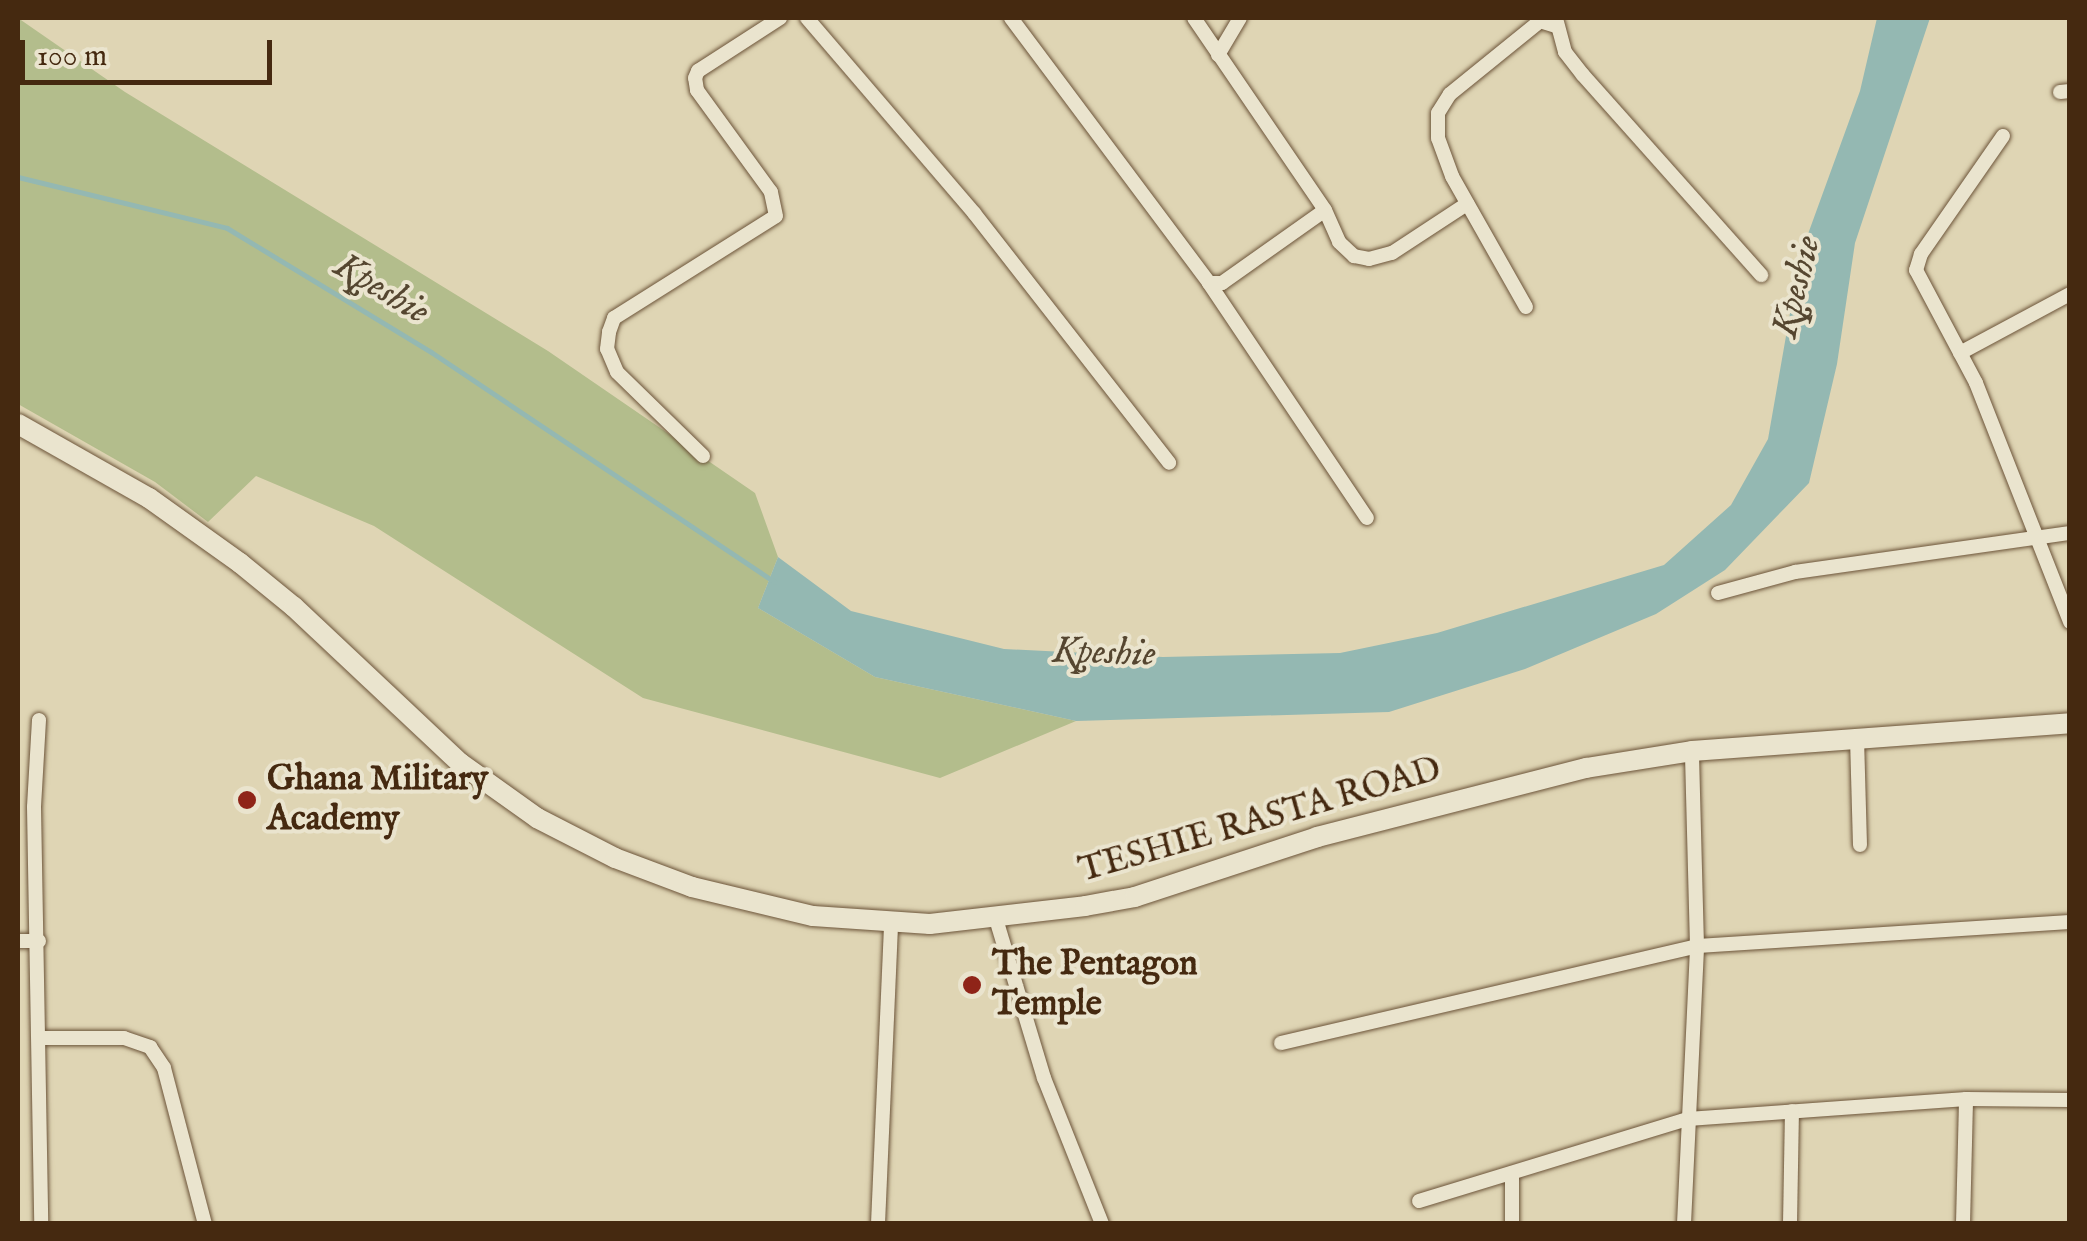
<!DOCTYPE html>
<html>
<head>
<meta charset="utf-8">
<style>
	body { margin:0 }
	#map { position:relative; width:2087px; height:1241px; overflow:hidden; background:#dfd5b4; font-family:"IM FELL English",serif }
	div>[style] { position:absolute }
	.green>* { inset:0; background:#b3bd8c }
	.water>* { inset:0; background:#94b8b2 }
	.stream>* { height:5px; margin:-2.5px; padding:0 2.5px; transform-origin:2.5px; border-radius:2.5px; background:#94b8b2 }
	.roads { filter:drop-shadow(0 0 2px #6c5439) drop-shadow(0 0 2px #6c5439) }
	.street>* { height:14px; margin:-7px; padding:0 7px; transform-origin:7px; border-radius:7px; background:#eae4ce }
	.secondary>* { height:20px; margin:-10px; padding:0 10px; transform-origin:10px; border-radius:10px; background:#eae4ce }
	.dots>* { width:28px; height:28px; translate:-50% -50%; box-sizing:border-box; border:5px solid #eae4ce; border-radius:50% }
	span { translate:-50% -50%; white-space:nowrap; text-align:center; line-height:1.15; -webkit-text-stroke:8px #eae4ce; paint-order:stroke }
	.poi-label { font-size:35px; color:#452910; font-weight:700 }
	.left { translate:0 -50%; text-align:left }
	.street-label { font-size:35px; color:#452910 }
	.water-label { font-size:38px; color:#554630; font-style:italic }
	.frame { position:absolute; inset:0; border:20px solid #452910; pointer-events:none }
	.scale { position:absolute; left:20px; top:40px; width:252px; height:45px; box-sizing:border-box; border:5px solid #452910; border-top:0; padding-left:12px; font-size:30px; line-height:35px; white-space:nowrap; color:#452910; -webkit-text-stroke:8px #eae4ce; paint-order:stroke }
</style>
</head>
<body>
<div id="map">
	<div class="green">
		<i style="clip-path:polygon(18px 18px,125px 92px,548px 351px,755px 493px,778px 557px,758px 608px,875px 677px,1076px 721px,940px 778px,643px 698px,374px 526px,256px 476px,208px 522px,155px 482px,18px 404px)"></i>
	</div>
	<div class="water">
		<i style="clip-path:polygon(1877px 18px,1930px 18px,1855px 243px,1837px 364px,1809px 483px,1725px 570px,1656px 614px,1525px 669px,1389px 712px,1076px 721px,875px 677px,758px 608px,778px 557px,851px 611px,1004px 649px,1163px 657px,1340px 653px,1437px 633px,1664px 565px,1731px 505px,1768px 439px,1800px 256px,1860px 91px)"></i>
	</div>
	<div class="stream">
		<i style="left:18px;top:177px;width:215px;rotate:13.7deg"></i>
		<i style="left:227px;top:228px;width:239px;rotate:31.3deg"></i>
		<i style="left:431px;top:352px;width:413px;rotate:33.8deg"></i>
	</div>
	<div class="roads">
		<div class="street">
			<i style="left:807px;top:18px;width:257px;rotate:49.4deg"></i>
			<i style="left:974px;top:213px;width:317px;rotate:52deg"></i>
			<i style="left:1011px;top:18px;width:331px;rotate:53.2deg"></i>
			<i style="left:1209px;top:283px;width:13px"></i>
			<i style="left:1222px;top:283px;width:126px;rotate:-35.3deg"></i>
			<i style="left:1194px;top:18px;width:232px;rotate:55.7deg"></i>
			<i style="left:1325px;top:210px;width:35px;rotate:66deg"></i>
			<i style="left:1339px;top:242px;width:21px;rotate:43deg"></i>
			<i style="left:1354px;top:256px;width:15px;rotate:11deg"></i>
			<i style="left:1369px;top:259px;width:24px;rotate:-15deg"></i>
			<i style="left:1392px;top:253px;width:90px;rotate:-33.2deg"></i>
			<i style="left:1557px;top:22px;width:31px;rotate:75deg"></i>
			<i style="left:1565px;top:52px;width:29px;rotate:52deg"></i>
			<i style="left:1583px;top:75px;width:268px;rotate:48.3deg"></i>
			<i style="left:1218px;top:55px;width:43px;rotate:-59.3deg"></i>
			<i style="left:2060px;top:92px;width:10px;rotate:-6deg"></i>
			<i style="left:2003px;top:136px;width:144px;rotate:124.8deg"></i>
			<i style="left:1921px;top:254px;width:17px;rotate:107deg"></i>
			<i style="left:1916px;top:270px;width:128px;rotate:62deg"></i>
			<i style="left:1976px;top:383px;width:257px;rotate:68.5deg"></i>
			<i style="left:1209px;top:283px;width:283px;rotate:56.1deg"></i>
			<i style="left:1526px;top:307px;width:150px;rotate:-119.5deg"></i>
			<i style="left:1452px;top:176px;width:40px;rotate:-110.2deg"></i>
			<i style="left:1438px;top:138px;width:25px;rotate:-90deg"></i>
			<i style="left:1438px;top:113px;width:22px;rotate:-58deg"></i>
			<i style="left:1450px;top:94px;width:116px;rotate:-39deg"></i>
			<i style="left:1540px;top:21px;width:16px;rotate:18deg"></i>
			<i style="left:1960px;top:353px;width:125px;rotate:-28.2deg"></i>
			<i style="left:703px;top:456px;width:120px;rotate:-135.7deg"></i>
			<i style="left:617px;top:372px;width:25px;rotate:-113deg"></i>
			<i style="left:607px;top:349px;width:17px;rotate:-83deg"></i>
			<i style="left:609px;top:332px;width:15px;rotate:-70deg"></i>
			<i style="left:614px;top:318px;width:191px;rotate:-32.2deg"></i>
			<i style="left:776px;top:216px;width:25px;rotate:-102deg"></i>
			<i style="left:771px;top:192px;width:126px;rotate:-126deg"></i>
			<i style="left:697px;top:90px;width:12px;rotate:-99deg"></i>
			<i style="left:695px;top:78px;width:8px;rotate:-67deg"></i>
			<i style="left:698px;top:71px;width:98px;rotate:-32.9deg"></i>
			<i style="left:1718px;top:593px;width:80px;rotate:-15.3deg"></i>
			<i style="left:1795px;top:572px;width:278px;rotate:-8.1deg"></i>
			<i style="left:39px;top:720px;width:87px;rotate:93.3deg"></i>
			<i style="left:34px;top:807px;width:417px;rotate:89deg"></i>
			<i style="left:1857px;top:738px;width:107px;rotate:88.4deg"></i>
			<i style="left:996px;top:919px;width:166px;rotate:73.2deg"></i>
			<i style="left:1044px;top:1078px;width:157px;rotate:68.3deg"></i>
			<i style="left:18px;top:941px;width:21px"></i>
			<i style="left:40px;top:1038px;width:84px"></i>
			<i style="left:124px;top:1038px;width:28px;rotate:19deg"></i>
			<i style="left:150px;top:1047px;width:25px;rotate:56deg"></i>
			<i style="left:164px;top:1068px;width:161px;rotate:75.3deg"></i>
			<i style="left:1281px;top:1043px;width:427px;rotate:-13.1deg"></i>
			<i style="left:1697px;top:946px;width:374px;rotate:-3.7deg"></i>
			<i style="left:1419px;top:1201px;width:281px;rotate:-17deg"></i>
			<i style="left:1688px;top:1119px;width:279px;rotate:-4.1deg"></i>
			<i style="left:1966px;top:1099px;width:104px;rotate:0.6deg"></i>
			<i style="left:878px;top:1224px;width:300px;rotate:-87.5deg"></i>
			<i style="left:1512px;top:1224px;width:51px;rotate:-90deg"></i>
			<i style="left:1684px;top:1224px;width:278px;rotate:-87.3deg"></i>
			<i style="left:1697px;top:946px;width:195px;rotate:-91.5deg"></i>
			<i style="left:1790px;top:1224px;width:113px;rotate:-89deg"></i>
			<i style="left:1963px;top:1224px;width:125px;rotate:-88.6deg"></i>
		</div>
		<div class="secondary">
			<i style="left:18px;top:424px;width:150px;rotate:29.5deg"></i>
			<i style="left:149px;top:498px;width:112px;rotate:35.5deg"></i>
			<i style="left:240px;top:563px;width:70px;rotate:39.2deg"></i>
			<i style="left:294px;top:607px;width:228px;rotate:43.2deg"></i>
			<i style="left:460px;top:763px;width:95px;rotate:35.5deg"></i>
			<i style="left:537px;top:818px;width:88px;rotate:27.1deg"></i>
			<i style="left:615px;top:858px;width:82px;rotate:20.6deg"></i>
			<i style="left:692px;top:887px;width:124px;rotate:13.5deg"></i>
			<i style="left:813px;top:916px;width:117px;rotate:3.9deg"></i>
			<i style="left:930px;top:924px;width:156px;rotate:-6.6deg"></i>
			<i style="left:1085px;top:906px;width:51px;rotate:-10.2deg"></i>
			<i style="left:1135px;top:897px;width:192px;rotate:-18.2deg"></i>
			<i style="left:1317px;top:837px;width:278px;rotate:-14.4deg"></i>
			<i style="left:1586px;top:768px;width:107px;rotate:-9.1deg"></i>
			<i style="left:1692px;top:751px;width:379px;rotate:-4.2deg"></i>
		</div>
	</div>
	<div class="dots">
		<i style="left:247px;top:800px;background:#8f2418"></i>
		<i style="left:972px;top:985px;background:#8f2418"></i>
	</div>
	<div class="poi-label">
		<span class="left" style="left:267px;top:800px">Ghana Military<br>Academy</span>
		<span class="left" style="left:992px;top:985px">The Pentagon<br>Temple</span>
	</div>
	<div class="street-label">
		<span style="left:1260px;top:821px;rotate:-16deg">TESHIE RASTA ROAD</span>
	</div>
	<div class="water-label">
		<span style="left:1798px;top:287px;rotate:-76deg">Kpeshie</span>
		<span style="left:381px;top:290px;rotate:31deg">Kpeshie</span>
		<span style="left:1104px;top:654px;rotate:2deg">Kpeshie</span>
	</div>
	<div class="frame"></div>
	<div class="scale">100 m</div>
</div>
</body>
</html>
